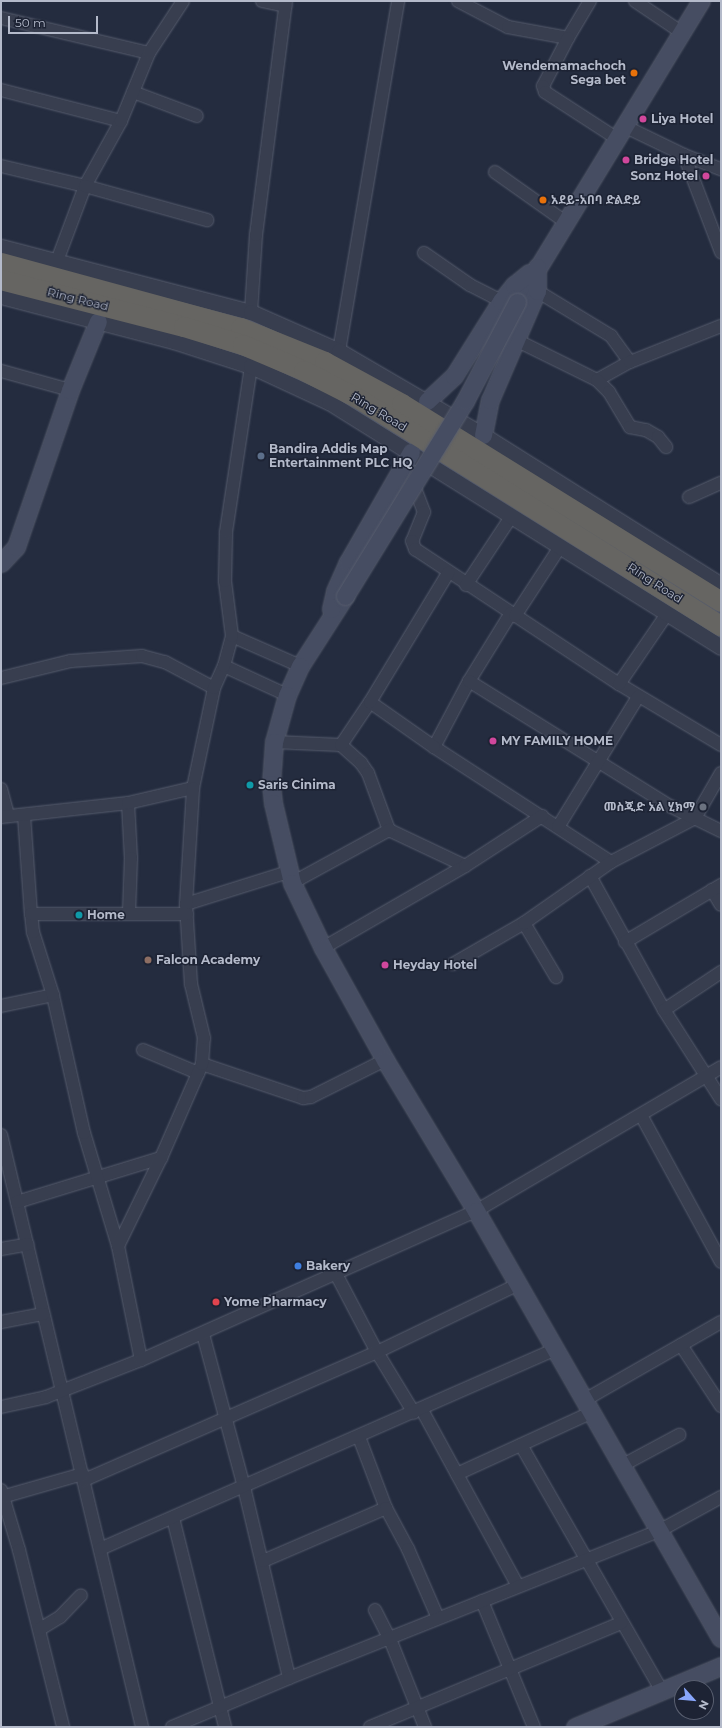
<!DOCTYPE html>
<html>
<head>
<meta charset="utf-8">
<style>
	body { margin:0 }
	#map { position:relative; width:722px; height:1728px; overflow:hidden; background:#242c3f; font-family:Montserrat,"Noto Sans Ethiopic",sans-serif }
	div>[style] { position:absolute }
	.roads { filter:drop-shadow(0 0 1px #565c6d) drop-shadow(0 0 1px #565c6d) }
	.minor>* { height:12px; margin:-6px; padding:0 6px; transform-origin:6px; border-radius:6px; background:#383e4f }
	.tertiary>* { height:15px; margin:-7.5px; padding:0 7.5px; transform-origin:7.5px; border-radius:7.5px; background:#383e4f }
	.secondary>* { height:17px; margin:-8.5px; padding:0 8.5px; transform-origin:8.5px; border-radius:8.5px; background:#464d62 }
	.trunk>* { height:20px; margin:-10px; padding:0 10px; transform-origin:10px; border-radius:10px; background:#666562 }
	.bridges { filter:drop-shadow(0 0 1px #565c6d) drop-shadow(0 0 1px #565c6d) }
	.secondary-bridge>* { height:17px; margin:-8.5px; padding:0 8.5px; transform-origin:8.5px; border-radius:8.5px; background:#464d62 }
	.dots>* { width:11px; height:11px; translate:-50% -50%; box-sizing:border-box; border:2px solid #1d2334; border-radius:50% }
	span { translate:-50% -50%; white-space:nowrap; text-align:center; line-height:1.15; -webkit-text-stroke:3px #1d2334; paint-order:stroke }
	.poi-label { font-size:12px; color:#b4baca; font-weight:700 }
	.right { translate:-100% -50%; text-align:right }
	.left { translate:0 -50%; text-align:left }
	.street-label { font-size:12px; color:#b4baca }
	.frame { position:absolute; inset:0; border:2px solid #b4baca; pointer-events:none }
	.north { position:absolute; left:674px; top:1680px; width:40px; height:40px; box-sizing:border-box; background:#1d2334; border:1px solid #595f70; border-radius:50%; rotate:117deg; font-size:11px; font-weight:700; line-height:16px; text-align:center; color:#b4baca }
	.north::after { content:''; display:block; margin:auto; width:14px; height:18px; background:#88a6fb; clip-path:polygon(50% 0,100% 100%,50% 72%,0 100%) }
	.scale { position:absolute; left:8px; top:16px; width:90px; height:18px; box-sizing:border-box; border:2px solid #b4baca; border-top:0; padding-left:5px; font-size:12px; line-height:14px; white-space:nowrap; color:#b4baca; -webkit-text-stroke:3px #1d2334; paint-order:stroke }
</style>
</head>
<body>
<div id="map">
	<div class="roads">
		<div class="minor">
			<i style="left:262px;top:1px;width:24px;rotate:12deg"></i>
			<i style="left:458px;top:1px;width:56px;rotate:27.5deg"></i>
			<i style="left:508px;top:27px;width:61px;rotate:10.4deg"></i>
			<i style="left:568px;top:38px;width:43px;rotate:-59.3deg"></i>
			<i style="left:635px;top:1px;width:55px;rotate:34deg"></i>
			<i style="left:1px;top:18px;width:152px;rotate:13.3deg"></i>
			<i style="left:568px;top:38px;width:54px;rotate:117.5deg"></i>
			<i style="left:543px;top:86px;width:6px;rotate:72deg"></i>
			<i style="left:545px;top:92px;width:85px;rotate:32.9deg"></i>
			<i style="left:1px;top:90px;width:124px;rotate:14.5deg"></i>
			<i style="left:133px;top:92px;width:68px;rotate:20.6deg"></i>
			<i style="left:624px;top:126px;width:67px;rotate:25.8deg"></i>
			<i style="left:684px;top:155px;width:104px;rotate:69.1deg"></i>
			<i style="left:684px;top:155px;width:40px;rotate:21deg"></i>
			<i style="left:1px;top:166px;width:86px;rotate:13.4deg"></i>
			<i style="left:85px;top:186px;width:74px;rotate:-61deg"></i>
			<i style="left:121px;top:121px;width:74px;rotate:-67.6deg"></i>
			<i style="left:149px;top:53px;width:62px;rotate:-56.8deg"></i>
			<i style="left:495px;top:172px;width:85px;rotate:35.4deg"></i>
			<i style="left:424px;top:253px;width:56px;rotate:34.8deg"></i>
			<i style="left:470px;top:285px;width:35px;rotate:27deg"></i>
			<i style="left:57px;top:261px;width:80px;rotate:-69.5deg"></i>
			<i style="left:85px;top:186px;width:127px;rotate:15.6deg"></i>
			<i style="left:537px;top:291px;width:87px;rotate:31.3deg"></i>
			<i style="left:611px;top:336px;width:32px;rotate:54deg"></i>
			<i style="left:251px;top:312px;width:77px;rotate:-86.3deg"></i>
			<i style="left:256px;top:235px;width:236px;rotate:-82.7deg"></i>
			<i style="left:516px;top:340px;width:90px;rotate:26.3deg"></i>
			<i style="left:597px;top:380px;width:38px;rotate:-29deg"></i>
			<i style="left:630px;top:362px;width:98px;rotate:-21.6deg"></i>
			<i style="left:339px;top:351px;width:355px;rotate:-80.4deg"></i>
			<i style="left:1px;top:371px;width:72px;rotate:15.4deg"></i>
			<i style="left:597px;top:380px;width:17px;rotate:45deg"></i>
			<i style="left:609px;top:392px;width:41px;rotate:59deg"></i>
			<i style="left:630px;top:427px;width:16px;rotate:11deg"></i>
			<i style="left:646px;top:430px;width:14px;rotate:30deg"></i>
			<i style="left:658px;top:437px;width:13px;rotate:51deg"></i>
			<i style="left:414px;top:486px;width:28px;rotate:69deg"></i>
			<i style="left:424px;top:512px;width:31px;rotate:112deg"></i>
			<i style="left:412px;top:541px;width:9px;rotate:69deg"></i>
			<i style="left:415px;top:549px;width:245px;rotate:33.5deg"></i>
			<i style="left:619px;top:684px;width:119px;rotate:30.9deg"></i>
			<i style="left:689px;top:497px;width:35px;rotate:-24deg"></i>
			<i style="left:466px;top:585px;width:82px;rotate:-56.5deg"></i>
			<i style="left:511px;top:613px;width:80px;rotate:121.7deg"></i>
			<i style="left:469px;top:681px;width:75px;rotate:117.9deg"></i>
			<i style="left:434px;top:747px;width:211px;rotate:33deg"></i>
			<i style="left:611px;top:862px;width:95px;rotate:-27.6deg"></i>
			<i style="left:695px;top:818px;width:52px;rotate:-60deg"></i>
			<i style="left:515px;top:616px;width:82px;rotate:-56.9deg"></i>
			<i style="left:232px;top:636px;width:74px;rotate:23.8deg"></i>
			<i style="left:224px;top:666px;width:69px;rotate:24.7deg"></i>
			<i style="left:1px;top:678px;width:72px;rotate:-13.7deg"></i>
			<i style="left:71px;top:661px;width:71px;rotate:-4deg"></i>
			<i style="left:142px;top:656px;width:24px;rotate:15deg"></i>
			<i style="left:165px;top:662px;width:55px;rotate:28deg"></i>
			<i style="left:469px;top:681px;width:237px;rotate:31.9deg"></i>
			<i style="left:670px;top:806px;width:57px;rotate:26.1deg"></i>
			<i style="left:619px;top:684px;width:85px;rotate:-55.6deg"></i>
			<i style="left:274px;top:742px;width:67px;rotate:2.6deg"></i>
			<i style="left:341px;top:745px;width:27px;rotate:42deg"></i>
			<i style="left:361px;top:763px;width:12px;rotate:55deg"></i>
			<i style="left:368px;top:773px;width:61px;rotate:69.8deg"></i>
			<i style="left:389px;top:830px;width:84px;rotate:25.3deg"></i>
			<i style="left:341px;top:745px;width:52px;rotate:-56deg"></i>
			<i style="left:434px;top:747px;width:78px;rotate:-144.9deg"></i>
			<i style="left:370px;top:702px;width:151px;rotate:-58.8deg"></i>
			<i style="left:1px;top:789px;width:28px;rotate:75deg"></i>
			<i style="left:128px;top:803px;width:55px;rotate:86.9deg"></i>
			<i style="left:131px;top:858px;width:54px;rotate:92.1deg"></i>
			<i style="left:24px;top:815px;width:99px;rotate:86deg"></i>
			<i style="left:1px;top:817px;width:128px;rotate:-6.3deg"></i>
			<i style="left:128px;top:803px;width:67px;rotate:-13deg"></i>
			<i style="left:193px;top:788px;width:102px;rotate:-78.1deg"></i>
			<i style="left:214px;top:688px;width:24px;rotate:-66deg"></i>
			<i style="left:224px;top:666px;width:31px;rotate:-75deg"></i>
			<i style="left:232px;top:636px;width:55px;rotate:-97.3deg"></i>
			<i style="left:225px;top:581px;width:49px;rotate:-88.8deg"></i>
			<i style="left:226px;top:532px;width:168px;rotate:-81.4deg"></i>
			<i style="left:558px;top:827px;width:153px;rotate:-58.4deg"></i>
			<i style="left:590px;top:876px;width:153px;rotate:61.1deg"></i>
			<i style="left:664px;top:1010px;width:106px;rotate:57.4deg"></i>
			<i style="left:292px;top:883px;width:111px;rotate:-28.7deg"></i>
			<i style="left:712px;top:890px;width:17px;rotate:59deg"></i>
			<i style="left:186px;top:904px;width:107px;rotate:-17.4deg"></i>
			<i style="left:524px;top:923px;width:63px;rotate:59.3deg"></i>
			<i style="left:625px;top:942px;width:112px;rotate:-30.7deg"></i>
			<i style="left:323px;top:948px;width:164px;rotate:-30deg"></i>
			<i style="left:465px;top:866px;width:92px;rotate:-33deg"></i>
			<i style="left:453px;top:964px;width:82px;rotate:-30deg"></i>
			<i style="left:524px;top:923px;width:106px;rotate:-35deg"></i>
			<i style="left:1px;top:1006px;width:53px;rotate:-11.9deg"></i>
			<i style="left:664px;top:1010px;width:69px;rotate:-33.7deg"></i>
			<i style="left:143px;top:1050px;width:60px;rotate:22.7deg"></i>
			<i style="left:202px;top:1064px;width:107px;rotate:18.6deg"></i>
			<i style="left:303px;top:1098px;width:8px;rotate:-7deg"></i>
			<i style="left:311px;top:1097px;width:83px;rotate:-26.6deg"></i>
			<i style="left:641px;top:1115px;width:167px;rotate:61.4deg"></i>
			<i style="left:1px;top:1135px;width:609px;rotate:76.6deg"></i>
			<i style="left:17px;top:1202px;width:151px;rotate:-17deg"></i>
			<i style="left:161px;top:1158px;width:103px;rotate:-66.4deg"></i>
			<i style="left:202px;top:1064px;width:26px;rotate:-86deg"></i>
			<i style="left:204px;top:1038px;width:56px;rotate:-103.5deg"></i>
			<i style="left:191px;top:984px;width:80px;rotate:-93.6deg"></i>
			<i style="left:186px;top:904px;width:116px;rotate:-86.5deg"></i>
			<i style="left:118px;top:1246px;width:118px;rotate:-106.7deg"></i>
			<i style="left:84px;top:1133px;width:141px;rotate:-102.7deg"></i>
			<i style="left:53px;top:995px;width:66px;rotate:-107.6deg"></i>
			<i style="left:33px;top:932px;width:18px;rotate:-96deg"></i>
			<i style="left:31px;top:914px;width:156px"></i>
			<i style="left:1px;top:1249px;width:27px;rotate:-10deg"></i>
			<i style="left:335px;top:1272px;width:90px;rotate:62.3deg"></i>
			<i style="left:377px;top:1352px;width:71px;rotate:58.8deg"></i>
			<i style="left:1px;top:1322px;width:43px;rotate:-10.8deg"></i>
			<i style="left:203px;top:1334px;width:158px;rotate:75deg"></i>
			<i style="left:244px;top:1487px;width:196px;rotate:76.7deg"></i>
			<i style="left:681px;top:1345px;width:73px;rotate:56.7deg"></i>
			<i style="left:141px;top:1360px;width:116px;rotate:-101.4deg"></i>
			<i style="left:118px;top:1246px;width:98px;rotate:-64deg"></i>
			<i style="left:583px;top:1401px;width:159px;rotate:-29.8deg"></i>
			<i style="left:1px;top:1407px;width:46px;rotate:-12.5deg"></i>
			<i style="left:46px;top:1397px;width:102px;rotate:-21.3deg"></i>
			<i style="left:141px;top:1360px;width:367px;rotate:-24deg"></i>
			<i style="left:476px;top:1211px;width:284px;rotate:-30.4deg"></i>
			<i style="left:422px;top:1410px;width:200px;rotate:61.4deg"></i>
			<i style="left:359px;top:1437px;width:76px;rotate:69.2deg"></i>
			<i style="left:521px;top:1445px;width:284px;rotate:60.2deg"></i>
			<i style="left:623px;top:1465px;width:64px;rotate:-28.2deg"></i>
			<i style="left:457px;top:1474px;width:146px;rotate:-24.6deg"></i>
			<i style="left:84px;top:1480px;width:320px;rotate:-23.6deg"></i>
			<i style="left:377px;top:1352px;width:155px;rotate:-25.6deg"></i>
			<i style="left:1px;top:1490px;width:63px;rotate:73.3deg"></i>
			<i style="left:19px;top:1550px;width:182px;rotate:76deg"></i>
			<i style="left:2px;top:1497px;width:84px;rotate:-15.9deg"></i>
			<i style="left:173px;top:1518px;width:215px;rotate:76deg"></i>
			<i style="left:100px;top:1549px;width:496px;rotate:-23.7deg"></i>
			<i style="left:263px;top:1561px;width:134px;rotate:-23.3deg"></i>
			<i style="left:386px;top:1508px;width:47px;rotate:61.8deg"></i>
			<i style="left:408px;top:1549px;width:75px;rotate:66.5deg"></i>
			<i style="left:482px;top:1601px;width:136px;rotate:67.6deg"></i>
			<i style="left:375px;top:1610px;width:33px;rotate:63deg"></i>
			<i style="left:390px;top:1639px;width:95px;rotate:68.3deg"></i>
			<i style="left:40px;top:1629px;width:23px;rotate:-31deg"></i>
			<i style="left:60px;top:1617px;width:30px;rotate:-46deg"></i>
			<i style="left:172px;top:1727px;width:127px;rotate:-22.7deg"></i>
			<i style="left:289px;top:1678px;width:398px;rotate:-21.7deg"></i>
			<i style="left:659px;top:1531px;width:71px;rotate:-28.7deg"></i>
			<i style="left:370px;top:1727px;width:272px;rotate:-22.5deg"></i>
		</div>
		<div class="tertiary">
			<i style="left:1px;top:247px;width:258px;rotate:14.6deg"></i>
			<i style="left:251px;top:312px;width:96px;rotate:23.9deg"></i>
			<i style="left:339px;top:351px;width:167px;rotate:30.3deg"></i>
			<i style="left:483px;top:435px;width:281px;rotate:32.2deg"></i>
			<i style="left:1px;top:296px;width:179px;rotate:14.6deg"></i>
			<i style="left:174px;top:341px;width:81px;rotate:18deg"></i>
			<i style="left:251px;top:366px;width:86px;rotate:24.8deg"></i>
			<i style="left:329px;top:402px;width:462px;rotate:32deg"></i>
		</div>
		<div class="secondary">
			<i style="left:517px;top:302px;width:353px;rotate:-58.6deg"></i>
			<i style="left:427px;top:401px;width:37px;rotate:-43deg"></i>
			<i style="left:454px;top:376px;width:89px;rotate:-57.9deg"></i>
			<i style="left:501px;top:301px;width:21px;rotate:-51deg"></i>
			<i style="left:514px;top:285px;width:19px;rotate:-39deg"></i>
			<i style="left:483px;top:435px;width:36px;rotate:-79deg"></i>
			<i style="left:490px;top:400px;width:119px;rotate:-66.7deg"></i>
			<i style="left:537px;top:291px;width:24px;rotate:-90deg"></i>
			<i style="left:1px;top:563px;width:22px;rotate:-47deg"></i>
			<i style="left:16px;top:547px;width:166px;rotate:-71deg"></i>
			<i style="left:70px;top:390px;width:74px;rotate:-67.9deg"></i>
			<i style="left:345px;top:596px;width:83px;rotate:122.7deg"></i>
			<i style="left:300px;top:666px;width:32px;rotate:114deg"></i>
			<i style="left:287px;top:695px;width:49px;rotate:105.5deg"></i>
			<i style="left:274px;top:742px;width:42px;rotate:94.1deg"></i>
			<i style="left:271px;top:784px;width:19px;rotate:84deg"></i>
			<i style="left:273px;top:803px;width:82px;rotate:76.6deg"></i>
			<i style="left:292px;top:883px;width:72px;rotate:64.5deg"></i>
			<i style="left:323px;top:948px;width:128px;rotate:61deg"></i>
			<i style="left:385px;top:1060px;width:176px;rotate:58.9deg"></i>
			<i style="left:476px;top:1211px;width:492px;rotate:60.2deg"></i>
			<i style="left:331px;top:609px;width:18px;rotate:-77deg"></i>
			<i style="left:335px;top:591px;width:32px;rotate:-66deg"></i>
			<i style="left:348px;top:562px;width:127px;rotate:-60.2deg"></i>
			<i style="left:575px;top:1727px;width:158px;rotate:-22.7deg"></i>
		</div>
		<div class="trunk">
			<i style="left:1px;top:263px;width:249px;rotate:15.2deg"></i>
			<i style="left:241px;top:328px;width:91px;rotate:22deg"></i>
			<i style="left:325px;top:362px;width:88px;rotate:28.6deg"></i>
			<i style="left:402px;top:404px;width:375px;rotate:31.8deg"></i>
			<i style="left:1px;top:280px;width:189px;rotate:14.4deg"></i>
			<i style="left:184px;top:327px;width:62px;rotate:17deg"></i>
			<i style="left:243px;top:345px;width:66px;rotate:23.1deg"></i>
			<i style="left:304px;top:371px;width:62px;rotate:27deg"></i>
			<i style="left:359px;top:399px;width:427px;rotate:32.1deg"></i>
		</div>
	</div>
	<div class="bridges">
		<div class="secondary-bridge">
			<i style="left:345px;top:596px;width:229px;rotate:-58.4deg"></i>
			<i style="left:465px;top:401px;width:112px;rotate:-62.3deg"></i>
		</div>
	</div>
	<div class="dots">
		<i style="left:634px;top:73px;background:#e8710a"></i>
		<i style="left:643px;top:119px;background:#d1479c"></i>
		<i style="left:626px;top:160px;background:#d1479c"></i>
		<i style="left:706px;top:176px;background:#d1479c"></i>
		<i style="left:543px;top:200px;background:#e8710a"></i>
		<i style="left:261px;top:456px;background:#5c6f8a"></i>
		<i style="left:493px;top:741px;background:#d1479c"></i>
		<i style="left:250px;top:785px;background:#0f9aa8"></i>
		<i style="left:703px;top:807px;background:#6b7280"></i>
		<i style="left:79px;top:915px;background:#0f9aa8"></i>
		<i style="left:148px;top:960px;background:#8d6e63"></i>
		<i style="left:385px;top:965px;background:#d1479c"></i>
		<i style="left:298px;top:1266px;background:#3f7fe0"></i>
		<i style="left:216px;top:1302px;background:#e0444e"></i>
	</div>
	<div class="poi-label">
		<span class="right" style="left:626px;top:73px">Wendemamachoch<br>Sega bet</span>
		<span class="left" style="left:651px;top:119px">Liya Hotel</span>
		<span class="left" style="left:634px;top:160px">Bridge Hotel</span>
		<span class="right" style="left:698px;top:176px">Sonz Hotel</span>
		<span class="left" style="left:551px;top:200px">አደይ-አበባ ድልድይ</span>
		<span class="left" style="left:269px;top:456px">Bandira Addis Map<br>Entertainment PLC HQ</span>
		<span class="left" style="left:501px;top:741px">MY FAMILY HOME</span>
		<span class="left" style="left:258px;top:785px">Saris Cinima</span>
		<span class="right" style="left:695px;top:807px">መስጂድ አል ሂክማ</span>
		<span class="left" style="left:87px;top:915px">Home</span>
		<span class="left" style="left:156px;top:960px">Falcon Academy</span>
		<span class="left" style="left:393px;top:965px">Heyday Hotel</span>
		<span class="left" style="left:306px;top:1266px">Bakery</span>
		<span class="left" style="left:224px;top:1302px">Yome Pharmacy</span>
	</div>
	<div class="street-label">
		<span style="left:78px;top:299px;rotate:14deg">Ring Road</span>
		<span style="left:379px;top:412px;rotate:31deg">Ring Road</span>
		<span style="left:655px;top:583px;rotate:33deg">Ring Road</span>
	</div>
	<div class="frame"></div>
	<div class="north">N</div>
	<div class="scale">50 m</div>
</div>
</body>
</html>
